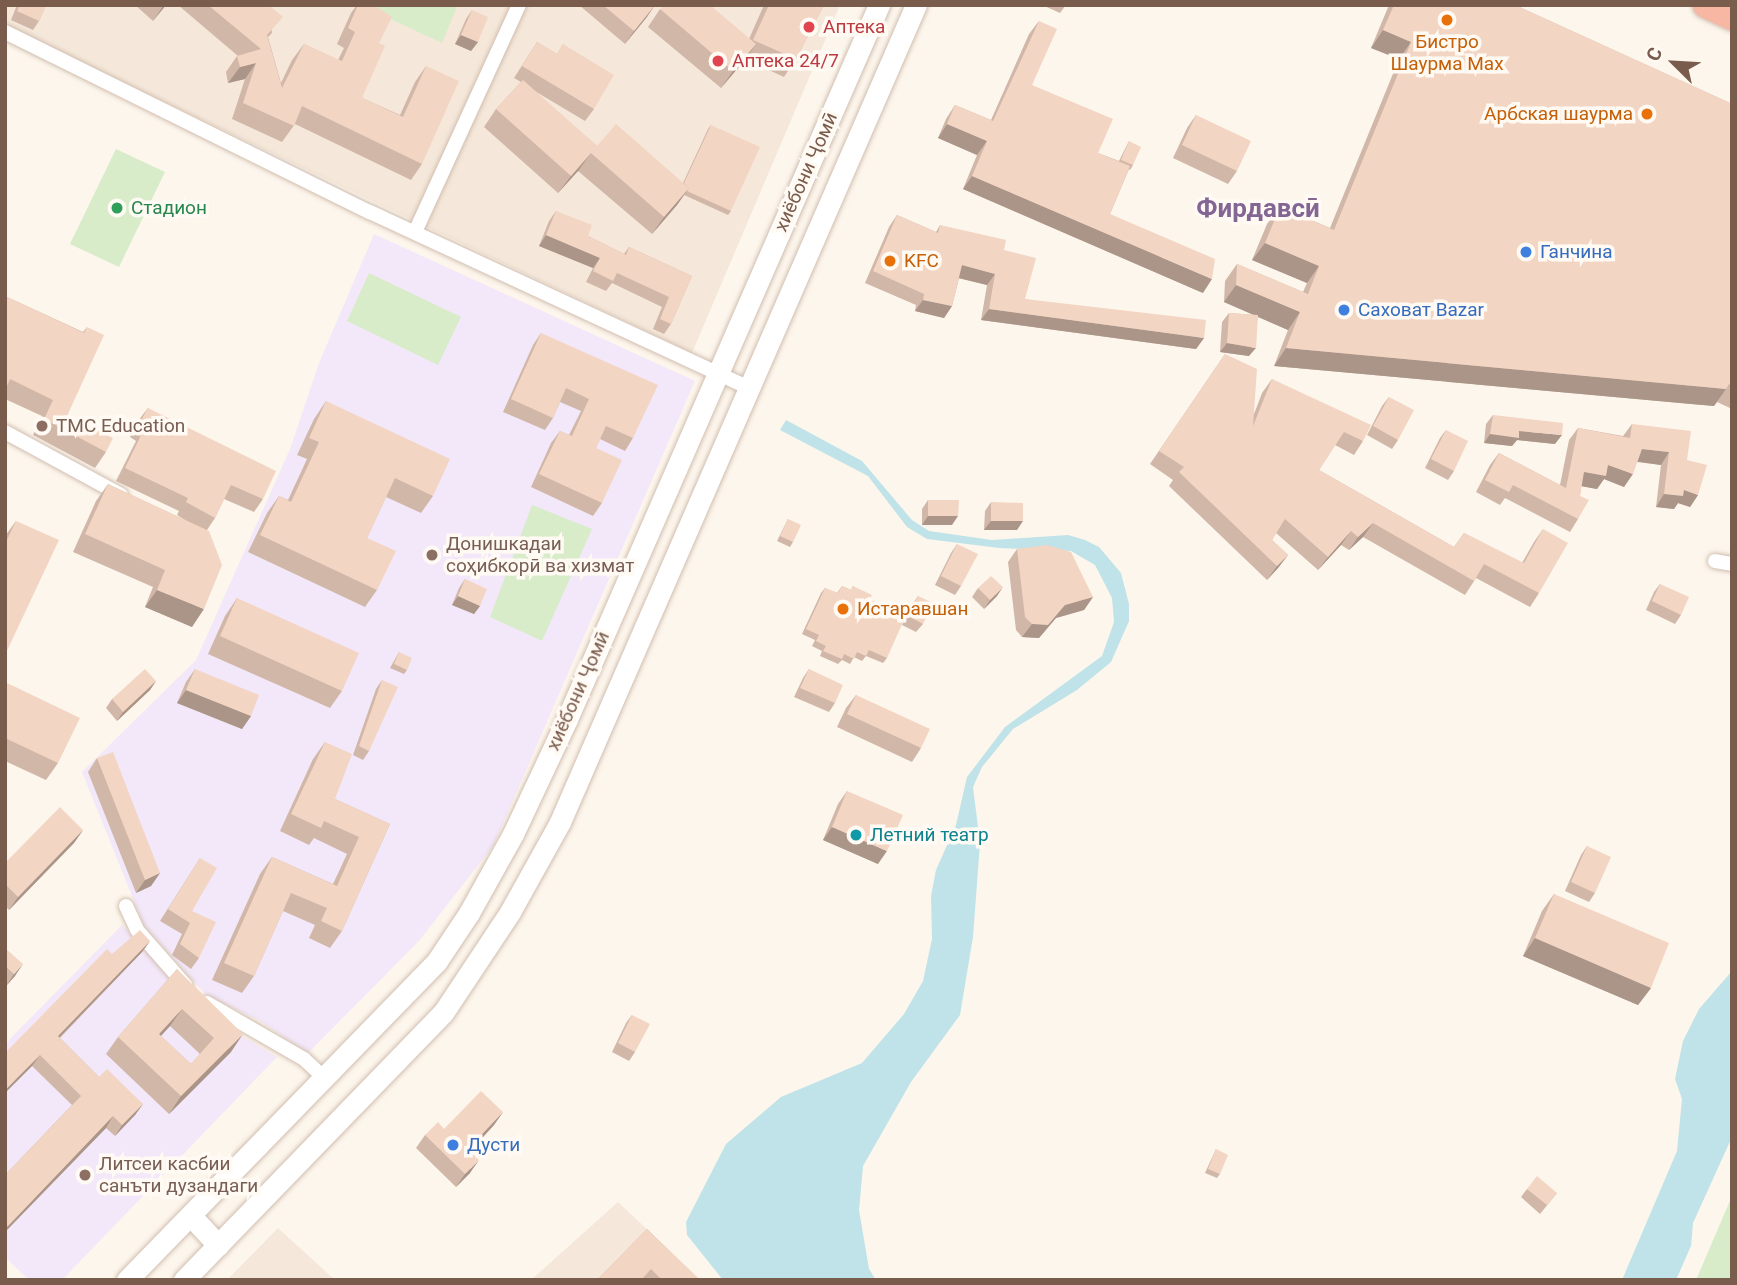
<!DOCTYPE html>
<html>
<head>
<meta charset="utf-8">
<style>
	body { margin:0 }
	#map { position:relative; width:1737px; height:1285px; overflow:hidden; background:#fdf6ec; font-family:Roboto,sans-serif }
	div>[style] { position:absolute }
	.residential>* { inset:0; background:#f5e8da }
	.education>* { inset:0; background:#f3e8fa }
	.green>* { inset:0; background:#d8ecc9 }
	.water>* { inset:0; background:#bfe3e8 }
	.roads { filter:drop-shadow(0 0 2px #d1beb0) drop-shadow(0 0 2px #d1beb0) }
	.street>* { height:14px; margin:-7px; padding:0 7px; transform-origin:7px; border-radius:7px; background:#fff }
	.secondary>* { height:21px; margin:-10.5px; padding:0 10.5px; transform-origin:10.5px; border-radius:10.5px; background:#fff }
	.highway>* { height:26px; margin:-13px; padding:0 13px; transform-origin:13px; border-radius:13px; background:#f7b7a3 }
	.wall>* { inset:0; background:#d1b7a8 }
	.shaded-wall>* { inset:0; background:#aa9588 }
	.building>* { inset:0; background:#f3d5c3 }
	.dots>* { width:19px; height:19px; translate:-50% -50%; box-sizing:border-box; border:4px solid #fffaf3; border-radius:50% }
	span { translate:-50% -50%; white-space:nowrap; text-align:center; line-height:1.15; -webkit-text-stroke:7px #fffaf3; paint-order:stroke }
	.health-label { font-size:19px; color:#be3a42 }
	.left { translate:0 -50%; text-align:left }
	.food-label { font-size:19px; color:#c56008 }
	.right { translate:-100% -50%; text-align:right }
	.street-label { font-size:19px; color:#7a5c4d }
	.leisure-label { font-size:19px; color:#27864d }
	.shop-label { font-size:19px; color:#366cbe }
	.education-label { font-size:19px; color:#785e54 }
	.culture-label { font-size:19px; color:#0d838f }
	.district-label { font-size:26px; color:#846695; font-weight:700 }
	.frame { position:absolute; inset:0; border:7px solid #7a5c4d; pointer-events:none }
	.north { position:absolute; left:1639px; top:28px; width:70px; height:70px; -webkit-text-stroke:5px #fffaf3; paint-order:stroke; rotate:294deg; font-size:19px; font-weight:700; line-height:28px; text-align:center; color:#7a5c4d }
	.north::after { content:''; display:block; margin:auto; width:24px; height:32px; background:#7a5c4d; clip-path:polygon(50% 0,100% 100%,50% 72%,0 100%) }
</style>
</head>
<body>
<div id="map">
	<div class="residential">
		<i style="clip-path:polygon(5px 5px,840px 5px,692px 353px,5px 26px)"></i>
		<i style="clip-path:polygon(618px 1202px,701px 1280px,531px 1280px)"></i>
		<i style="clip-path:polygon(278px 1228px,335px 1280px,227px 1280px)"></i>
	</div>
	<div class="education">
		<i style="clip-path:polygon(374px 234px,695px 381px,493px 846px,419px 941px,308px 1053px,260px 1021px,206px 995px,144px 926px,82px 772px,196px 660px,290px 449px,319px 363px)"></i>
		<i style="clip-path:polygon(122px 925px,211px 1018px,277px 1057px,62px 1280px,29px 1280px,5px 1257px,5px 1044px)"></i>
	</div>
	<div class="green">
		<i style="clip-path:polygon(360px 5px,453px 5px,457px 7px,442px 43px)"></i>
		<i style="clip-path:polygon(116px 149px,165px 172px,119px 267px,70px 244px)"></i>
		<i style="clip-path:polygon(369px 273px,461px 317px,438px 365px,347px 321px)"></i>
		<i style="clip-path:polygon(532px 505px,592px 529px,542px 641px,490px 617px)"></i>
		<i style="clip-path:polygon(1732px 1196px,1732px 1280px,1696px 1280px)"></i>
	</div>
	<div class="water">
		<i style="clip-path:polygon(786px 420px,862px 461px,912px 520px,929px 531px,992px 540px,1068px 535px,1085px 540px,1099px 547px,1121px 573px,1129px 604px,1129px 621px,1111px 662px,1077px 690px,1013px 729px,982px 767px,973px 787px,980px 843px,973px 937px,960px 1015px,911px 1082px,863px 1166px,859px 1210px,869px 1269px,876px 1280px,723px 1280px,687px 1235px,686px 1222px,726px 1144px,781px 1097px,862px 1063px,904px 1014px,923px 981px,932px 939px,931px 896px,936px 870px,956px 825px,967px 777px,1005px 727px,1102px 656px,1114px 622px,1112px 598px,1095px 565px,1071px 551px,999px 548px,927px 539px,907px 527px,868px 476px,780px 430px)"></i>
		<i style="clip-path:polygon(1732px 971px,1732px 1137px,1693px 1223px,1691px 1246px,1676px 1280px,1622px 1280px,1677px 1151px,1682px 1099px,1675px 1079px,1683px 1041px,1699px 1009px)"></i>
	</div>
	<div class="roads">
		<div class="street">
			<i style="left:5px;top:32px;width:407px;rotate:26.3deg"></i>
			<i style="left:370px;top:212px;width:419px;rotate:24.9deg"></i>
			<i style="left:415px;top:232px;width:250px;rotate:-65.4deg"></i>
			<i style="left:5px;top:432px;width:132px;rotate:28.5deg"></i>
			<i style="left:1715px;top:561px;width:17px;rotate:10deg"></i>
			<i style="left:126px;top:906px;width:26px;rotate:65deg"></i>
			<i style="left:137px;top:930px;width:74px;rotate:48.8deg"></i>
			<i style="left:207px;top:1003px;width:112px;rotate:30deg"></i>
			<i style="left:304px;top:1059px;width:22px;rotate:43deg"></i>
		</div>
		<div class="secondary">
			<i style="left:191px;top:1216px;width:40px;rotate:47deg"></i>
			<i style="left:127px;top:1280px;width:445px;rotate:-45.8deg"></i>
			<i style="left:437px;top:961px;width:58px;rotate:-56.3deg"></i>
			<i style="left:469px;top:913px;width:90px;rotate:-60.9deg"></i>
			<i style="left:513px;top:834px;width:127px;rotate:-64.8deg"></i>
			<i style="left:567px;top:719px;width:779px;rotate:-66.4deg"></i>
			<i style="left:184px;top:1280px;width:372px;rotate:-45.9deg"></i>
			<i style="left:443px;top:1013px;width:121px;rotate:-56.4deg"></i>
			<i style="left:510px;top:912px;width:103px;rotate:-60.9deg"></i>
			<i style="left:560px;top:822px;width:891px;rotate:-66.46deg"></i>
		</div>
		<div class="highway">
			<i style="left:1706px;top:5px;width:29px;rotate:25deg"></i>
		</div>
	</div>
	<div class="wall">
		<i style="clip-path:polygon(17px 5px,46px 5px,39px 21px,33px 30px,11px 20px)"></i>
		<i style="clip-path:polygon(135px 5px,166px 5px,153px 21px)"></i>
		<i style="clip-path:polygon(178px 5px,269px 5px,272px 33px,268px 37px,281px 83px,292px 60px,304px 44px,338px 60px,344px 48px,337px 44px,351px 13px,357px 5px,374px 5px,379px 43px,362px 98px,400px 115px,415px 82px,426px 66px,422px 164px,411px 180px,295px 124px,282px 142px,232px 119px,245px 79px,228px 83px,226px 72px,237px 56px,238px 56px)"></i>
		<i style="clip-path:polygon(579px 5px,655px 5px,625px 44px)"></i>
		<i style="clip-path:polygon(764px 5px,824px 5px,796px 59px,784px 77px,745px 59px,721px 88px,648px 27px,660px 9px,749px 39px)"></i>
		<i style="clip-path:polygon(1042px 5px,1066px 5px,1060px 13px)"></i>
		<i style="clip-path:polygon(1389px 5px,1515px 5px,1732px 104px,1732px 409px,1717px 402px,1714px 406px,1274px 366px,1288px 330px,1258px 317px,1249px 356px,1220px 352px,1222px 322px,1229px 313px,1254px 315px,1224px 302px,1225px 281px,1237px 264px,1303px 292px,1307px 283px,1252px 260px,1267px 224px,1280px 207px,1330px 228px,1399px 59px,1371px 48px)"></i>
		<i style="clip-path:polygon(472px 10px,478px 42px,471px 51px,455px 44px,466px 19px)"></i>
		<i style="clip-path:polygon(1039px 21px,1032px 85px,1098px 153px,1119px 161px,1129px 141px,1133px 165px,1130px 170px,1129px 169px,1110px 214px,1203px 293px,963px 189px,977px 155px,938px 138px,946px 119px,955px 105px,991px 120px,1029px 34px)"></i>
		<i style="clip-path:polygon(537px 42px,557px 54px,563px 44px,594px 109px,585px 121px,533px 90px,597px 146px,683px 183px,708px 129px,711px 125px,731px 211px,728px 215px,684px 195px,677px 205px,652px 234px,578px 171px,558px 193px,484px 127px,496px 109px,521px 82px,514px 78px)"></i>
		<i style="clip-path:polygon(1196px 115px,1237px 171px,1228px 184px,1173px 158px,1187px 128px)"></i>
		<i style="clip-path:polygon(556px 211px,588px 236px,624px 254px,629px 247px,692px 276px,671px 324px,664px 334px,653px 329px,662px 307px,612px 283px,606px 291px,586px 282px,593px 268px,539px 246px,549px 221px)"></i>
		<i style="clip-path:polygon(897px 215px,936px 232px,940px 225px,1004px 250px,1025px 299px,1204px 338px,1196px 349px,981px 320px,987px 285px,959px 278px,952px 306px,944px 318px,915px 311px,916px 305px,865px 283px,889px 227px)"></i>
		<i style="clip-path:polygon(5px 296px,83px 332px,87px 327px,67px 416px,106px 452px,95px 468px,33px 435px,42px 416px,5px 399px)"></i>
		<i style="clip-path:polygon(541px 333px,633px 438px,625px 451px,600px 439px,596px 448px,602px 503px,593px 516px,531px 487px,551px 443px,560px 431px,569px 435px,581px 411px,560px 402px,553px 418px,545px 430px,503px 412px,533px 345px)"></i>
		<i style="clip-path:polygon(1225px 354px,1254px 414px,1262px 393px,1272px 379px,1363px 441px,1354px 455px,1335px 445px,1319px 470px,1454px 547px,1464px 533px,1522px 563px,1534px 542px,1543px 529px,1539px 593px,1530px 607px,1476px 578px,1465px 595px,1363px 537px,1349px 550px,1341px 545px,1318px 570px,1276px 533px,1272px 540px,1288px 555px,1278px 568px,1267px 580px,1169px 486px,1173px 480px,1150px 464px)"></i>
		<i style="clip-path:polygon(1389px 397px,1398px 440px,1392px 449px,1367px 435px,1382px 406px)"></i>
		<i style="clip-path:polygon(326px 401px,433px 496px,421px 513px,386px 497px,367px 538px,377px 590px,365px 607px,248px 552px,267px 513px,279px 496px,288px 500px,307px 459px,297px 455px,314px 419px)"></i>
		<i style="clip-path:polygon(148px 408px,263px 499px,254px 512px,224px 499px,215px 518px,207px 530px,192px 627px,145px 607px,153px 587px,73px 552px,96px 501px,108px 484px,185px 520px,177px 515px,179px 511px,116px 481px,136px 441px,130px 437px,138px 421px)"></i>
		<i style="clip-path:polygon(1493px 415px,1555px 444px,1517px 440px,1512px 446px,1484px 443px,1486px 424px)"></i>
		<i style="clip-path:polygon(1632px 424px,1687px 460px,1698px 495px,1690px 507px,1678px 503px,1674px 509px,1656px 507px,1661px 465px,1637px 462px,1624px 487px,1604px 479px,1597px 489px,1581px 486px,1580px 496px,1578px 519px,1570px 532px,1505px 498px,1500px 505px,1476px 492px,1490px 465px,1499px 453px,1560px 485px,1569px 440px,1578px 428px,1623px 436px)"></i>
		<i style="clip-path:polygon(1446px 430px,1454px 471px,1448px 480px,1425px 468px,1440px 438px)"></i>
		<i style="clip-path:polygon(928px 500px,952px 525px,922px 525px,922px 509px)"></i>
		<i style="clip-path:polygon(991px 502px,1017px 530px,984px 530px,985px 511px)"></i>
		<i style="clip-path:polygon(788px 519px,793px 542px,790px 547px,777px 541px)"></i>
		<i style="clip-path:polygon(16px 521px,5px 655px,5px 536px)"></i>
		<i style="clip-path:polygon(957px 544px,961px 586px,955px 595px,935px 585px,951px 553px)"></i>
		<i style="clip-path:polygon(1017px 549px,1093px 597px,1084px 610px,1056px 618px,1039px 638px,1022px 637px,1016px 630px,1008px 562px)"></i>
		<i style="clip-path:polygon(465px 579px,480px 606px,474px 614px,452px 605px,459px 588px)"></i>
		<i style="clip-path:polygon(1660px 584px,1681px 615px,1675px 624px,1646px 610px,1654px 592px)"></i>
		<i style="clip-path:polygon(842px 586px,851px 590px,853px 586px,870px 599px,876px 611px,887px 658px,883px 663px,866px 656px,862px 661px,854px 657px,850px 664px,842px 660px,838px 664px,820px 656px,822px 651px,812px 646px,815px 640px,802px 634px,821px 593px,825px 588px,837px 593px)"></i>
		<i style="clip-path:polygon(978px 588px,997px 596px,984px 609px,972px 597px)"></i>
		<i style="clip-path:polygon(918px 596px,923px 624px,916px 632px,902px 625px,912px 605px)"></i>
		<i style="clip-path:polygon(237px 598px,342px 691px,330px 708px,208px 654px,225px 616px)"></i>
		<i style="clip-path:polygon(399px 652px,407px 670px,404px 674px,390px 668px)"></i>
		<i style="clip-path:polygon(195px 669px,251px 716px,242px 729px,177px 703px,186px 682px)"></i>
		<i style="clip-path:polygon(809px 669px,835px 703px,829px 712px,794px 697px,803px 678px)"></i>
		<i style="clip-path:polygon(382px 680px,369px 751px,363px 760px,353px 755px,376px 689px)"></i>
		<i style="clip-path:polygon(156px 681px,150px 690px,117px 721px,106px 708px,112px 699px)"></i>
		<i style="clip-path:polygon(5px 682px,58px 763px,46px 780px,5px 761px)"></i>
		<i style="clip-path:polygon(856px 695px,921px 748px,912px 762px,837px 727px,846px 708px)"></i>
		<i style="clip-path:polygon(325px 742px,335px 799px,390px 824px,342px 931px,330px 948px,309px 938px,315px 925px,283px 911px,254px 976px,242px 993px,212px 980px,260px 874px,272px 857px,333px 884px,347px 854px,314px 838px,309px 845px,280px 831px,313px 759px)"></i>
		<i style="clip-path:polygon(97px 758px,160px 873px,151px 886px,136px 893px,88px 772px)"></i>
		<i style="clip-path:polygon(847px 791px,878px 864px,823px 840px,838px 804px)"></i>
		<i style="clip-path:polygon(83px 830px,74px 843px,9px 910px,5px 906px,5px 863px)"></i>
		<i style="clip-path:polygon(1587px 846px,1595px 893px,1589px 902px,1565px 891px,1581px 855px)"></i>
		<i style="clip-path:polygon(200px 858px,192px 911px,199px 958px,191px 969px,172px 955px,182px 934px,160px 921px)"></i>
		<i style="clip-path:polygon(1554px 894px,1651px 988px,1638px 1005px,1523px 956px,1542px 911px)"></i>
		<i style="clip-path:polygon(150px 941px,142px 952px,60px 1038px,99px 1077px,143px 1104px,135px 1115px,115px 1136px,106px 1128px,5px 1232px,5px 1175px,72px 1105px,32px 1066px,5px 1093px,112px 954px)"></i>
		<i style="clip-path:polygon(5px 948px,15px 976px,6px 986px)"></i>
		<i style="clip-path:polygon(evenodd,177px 969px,231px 1052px,169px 1114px,106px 1054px,118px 1037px,177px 969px,170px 1026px,200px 1054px,191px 1064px,161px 1036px,170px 1026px)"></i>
		<i style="clip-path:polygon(632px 1015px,635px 1052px,629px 1061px,612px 1052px,626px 1023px)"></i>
		<i style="clip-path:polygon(503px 1112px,494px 1125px,470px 1151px,470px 1173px,456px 1187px,416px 1148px,425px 1135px)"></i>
		<i style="clip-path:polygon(1216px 1149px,1220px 1174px,1217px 1178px,1205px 1173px)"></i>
		<i style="clip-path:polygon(1527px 1189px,1557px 1193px,1540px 1214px,1521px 1197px)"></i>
		<i style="clip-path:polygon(647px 1229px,699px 1280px,597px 1280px)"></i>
	</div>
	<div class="shaded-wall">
		<i style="clip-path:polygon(164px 5px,166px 5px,153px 21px)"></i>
		<i style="clip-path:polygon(655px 5px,647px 17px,625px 44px,634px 31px)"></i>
		<i style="clip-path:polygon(1383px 30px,1411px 42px,1399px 59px,1371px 48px)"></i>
		<i style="clip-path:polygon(461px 35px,478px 42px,471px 51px,455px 44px)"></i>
		<i style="clip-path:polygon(756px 44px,744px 61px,721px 88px,733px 71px)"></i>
		<i style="clip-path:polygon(256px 63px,245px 79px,228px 83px,240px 67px)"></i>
		<i style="clip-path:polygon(947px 124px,987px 141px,977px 155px,938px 138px)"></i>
		<i style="clip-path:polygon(591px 153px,578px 171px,558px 193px,571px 176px)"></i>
		<i style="clip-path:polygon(972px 176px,1212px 279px,1203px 293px,963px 189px)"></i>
		<i style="clip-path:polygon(689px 188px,677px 205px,652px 234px,664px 217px)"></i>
		<i style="clip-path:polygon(546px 235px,600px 258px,593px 268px,539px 246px)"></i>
		<i style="clip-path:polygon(1265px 243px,1319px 266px,1307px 283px,1252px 260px)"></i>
		<i style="clip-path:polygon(962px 265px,995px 274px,987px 285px,954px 277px)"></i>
		<i style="clip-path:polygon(1236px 285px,1300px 312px,1288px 330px,1224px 302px)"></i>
		<i style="clip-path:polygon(923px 300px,952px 306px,944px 318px,915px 311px)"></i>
		<i style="clip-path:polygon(989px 309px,1204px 338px,1196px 349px,981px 320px)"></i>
		<i style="clip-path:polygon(1227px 343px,1256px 348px,1249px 356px,1220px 352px)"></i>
		<i style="clip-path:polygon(1286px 348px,1726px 389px,1714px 406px,1274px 366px)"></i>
		<i style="clip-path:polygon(1519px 431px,1562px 435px,1555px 444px,1517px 440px,1512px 446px,1484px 443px,1490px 434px)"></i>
		<i style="clip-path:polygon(1642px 449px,1669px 452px,1661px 465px,1633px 461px)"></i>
		<i style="clip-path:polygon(1608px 465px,1633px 474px,1624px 487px,1604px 479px,1597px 489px,1575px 485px,1584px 472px)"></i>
		<i style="clip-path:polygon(1684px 490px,1698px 495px,1690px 507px,1678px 503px,1674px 509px,1656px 507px,1664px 494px)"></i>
		<i style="clip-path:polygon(928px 516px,958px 516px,952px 525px,922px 525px)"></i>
		<i style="clip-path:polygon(991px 521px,1023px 521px,1017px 530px,984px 530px)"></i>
		<i style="clip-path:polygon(1373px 523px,1363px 537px,1349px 550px,1358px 537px)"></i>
		<i style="clip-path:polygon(1351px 531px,1341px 545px,1318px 570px,1328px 557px)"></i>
		<i style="clip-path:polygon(1288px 555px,1278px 568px,1267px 580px,1277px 566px)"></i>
		<i style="clip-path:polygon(1003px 587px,997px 596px,984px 609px,990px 600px)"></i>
		<i style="clip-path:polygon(157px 590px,204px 609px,192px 627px,145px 607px)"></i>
		<i style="clip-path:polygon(458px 596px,480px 606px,474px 614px,452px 605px)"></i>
		<i style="clip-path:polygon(1093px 597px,1084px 610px,1056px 618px,1039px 638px,1022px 637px,1032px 624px,1065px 605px)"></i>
		<i style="clip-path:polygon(156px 681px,150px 690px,117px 721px,123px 712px)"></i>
		<i style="clip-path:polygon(186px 690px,251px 716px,242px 729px,177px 703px)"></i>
		<i style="clip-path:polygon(832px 827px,887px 851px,878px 864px,823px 840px)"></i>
		<i style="clip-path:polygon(83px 830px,74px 843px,9px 910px,18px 897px)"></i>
		<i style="clip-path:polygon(160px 873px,151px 886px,136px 893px,145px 880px)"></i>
		<i style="clip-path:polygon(1535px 938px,1651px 988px,1638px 1005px,1523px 956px)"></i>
		<i style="clip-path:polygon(150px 941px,142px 952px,50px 1047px,58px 1036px)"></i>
		<i style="clip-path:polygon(23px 964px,15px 976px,6px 986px,14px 974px)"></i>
		<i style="clip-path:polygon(182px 1009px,170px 1026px,147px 1051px,159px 1034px)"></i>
		<i style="clip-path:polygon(243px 1034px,231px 1052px,169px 1114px,181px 1096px)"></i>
		<i style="clip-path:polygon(40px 1055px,32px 1066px,5px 1093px,5px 1090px)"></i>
		<i style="clip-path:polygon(143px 1104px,135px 1115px,115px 1136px,122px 1125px)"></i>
		<i style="clip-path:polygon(503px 1112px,494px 1125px,459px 1163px,468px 1149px)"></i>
		<i style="clip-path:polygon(113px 1116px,106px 1128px,5px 1232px,8px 1226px)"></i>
		<i style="clip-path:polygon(479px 1160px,470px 1173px,456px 1187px,465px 1174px)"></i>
	</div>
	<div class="building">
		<i style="clip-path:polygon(20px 5px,46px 5px,39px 21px,17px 11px)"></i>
		<i style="clip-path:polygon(208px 5px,269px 5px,283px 17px,267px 35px,282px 88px,304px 44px,342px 61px,355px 32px,348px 28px,358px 5px,374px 5px,392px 17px,379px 43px,385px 46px,362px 98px,403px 117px,426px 66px,459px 81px,422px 164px,302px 106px,294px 126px,243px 103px,256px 63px,240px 67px,237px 56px,261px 49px)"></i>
		<i style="clip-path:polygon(603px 5px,655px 5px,634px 31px)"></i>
		<i style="clip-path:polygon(664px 5px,710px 5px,756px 44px,733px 71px,660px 9px)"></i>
		<i style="clip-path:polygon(769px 5px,824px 5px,796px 59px,753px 40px)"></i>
		<i style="clip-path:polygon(1394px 5px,1515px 5px,1732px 104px,1732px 386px,1729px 384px,1726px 389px,1286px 348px,1300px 312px,1236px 285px,1237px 264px,1308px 294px,1319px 266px,1265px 243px,1280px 207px,1334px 230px,1411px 42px,1383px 30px)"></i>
		<i style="clip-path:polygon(472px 10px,488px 17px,478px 42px,461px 35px)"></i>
		<i style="clip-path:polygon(1039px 21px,1057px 29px,1032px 85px,1113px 119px,1098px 153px,1130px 166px,1110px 214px,1215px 259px,1212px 279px,972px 176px,987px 141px,947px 124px,955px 105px,993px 121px)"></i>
		<i style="clip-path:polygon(537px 42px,557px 54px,563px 44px,614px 75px,594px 109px,522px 66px)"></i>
		<i style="clip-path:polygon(523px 80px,597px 146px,616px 124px,689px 188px,664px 217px,591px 153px,571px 176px,496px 109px)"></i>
		<i style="clip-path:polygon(1196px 115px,1251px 141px,1237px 171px,1182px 145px)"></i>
		<i style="clip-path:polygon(711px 125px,760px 147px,731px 211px,687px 191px,689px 188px,684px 183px)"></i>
		<i style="clip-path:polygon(1129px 141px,1141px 147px,1133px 165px,1121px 160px)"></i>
		<i style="clip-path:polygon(556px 211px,592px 225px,588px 236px,626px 255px,629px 247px,692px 276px,671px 324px,660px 319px,669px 297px,617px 273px,613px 281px,593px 271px,600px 258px,546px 235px)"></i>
		<i style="clip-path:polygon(897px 215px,938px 233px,940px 225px,1006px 240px,1004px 250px,1036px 258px,1025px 299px,1206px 320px,1204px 338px,989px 309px,995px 274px,962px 265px,952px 306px,923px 300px,924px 294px,873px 271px)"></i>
		<i style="clip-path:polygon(5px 296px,84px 333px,87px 327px,104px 335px,67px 416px,113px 438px,106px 452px,44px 419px,53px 400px,10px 379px,7px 386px,5px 385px)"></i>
		<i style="clip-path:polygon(1229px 313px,1258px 315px,1256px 348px,1227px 343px)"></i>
		<i style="clip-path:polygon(541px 333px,658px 385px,633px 438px,606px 426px,596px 448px,622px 460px,602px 503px,539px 474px,560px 431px,572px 436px,589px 399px,566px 388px,553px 418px,511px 399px)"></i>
		<i style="clip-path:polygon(1225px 354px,1257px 369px,1253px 426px,1272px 379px,1371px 425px,1363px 441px,1344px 432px,1319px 470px,1454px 547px,1464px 533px,1524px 563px,1543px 529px,1568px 543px,1539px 593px,1484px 564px,1474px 581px,1373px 523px,1358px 537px,1351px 531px,1328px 557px,1285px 519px,1272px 540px,1288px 555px,1277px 566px,1179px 472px,1184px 467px,1159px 451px)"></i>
		<i style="clip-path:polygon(1389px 397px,1414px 410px,1398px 440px,1373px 426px)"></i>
		<i style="clip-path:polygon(326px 401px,450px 459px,433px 496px,395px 478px,367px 538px,396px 551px,377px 590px,260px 535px,279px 496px,291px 502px,319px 442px,309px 438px)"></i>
		<i style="clip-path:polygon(148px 408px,276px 471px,263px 499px,231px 485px,215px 518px,186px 502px,188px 498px,125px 468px,145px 427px,139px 424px)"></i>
		<i style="clip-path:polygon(1493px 415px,1563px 423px,1562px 435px,1519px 431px,1519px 438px,1490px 434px)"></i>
		<i style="clip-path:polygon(1632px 424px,1691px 431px,1687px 460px,1707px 465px,1698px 495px,1684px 490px,1683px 496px,1664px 494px,1669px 452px,1642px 449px,1633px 474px,1608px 465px,1606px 476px,1584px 472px,1580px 496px,1589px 500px,1578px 519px,1513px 485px,1509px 492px,1485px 480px,1499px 453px,1566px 488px,1578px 428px,1630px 438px)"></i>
		<i style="clip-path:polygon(1446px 430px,1468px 441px,1454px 471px,1431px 459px)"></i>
		<i style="clip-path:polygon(108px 484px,209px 531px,222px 565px,204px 609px,157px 590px,165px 570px,85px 534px)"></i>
		<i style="clip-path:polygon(928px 500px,959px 500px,958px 516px,928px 516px)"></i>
		<i style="clip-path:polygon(991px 502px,1023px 503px,1023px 521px,991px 521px)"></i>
		<i style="clip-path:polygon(788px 519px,801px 525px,793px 542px,780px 536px)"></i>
		<i style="clip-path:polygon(16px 521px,59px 540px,5px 655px,5px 544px)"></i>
		<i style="clip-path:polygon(957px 544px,978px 554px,961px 586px,941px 576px)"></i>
		<i style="clip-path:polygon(1047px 545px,1071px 552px,1093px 597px,1065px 605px,1048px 625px,1032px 624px,1025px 617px,1017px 549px)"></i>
		<i style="clip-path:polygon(991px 576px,1003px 587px,990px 600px,978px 588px)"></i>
		<i style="clip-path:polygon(465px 579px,487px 589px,480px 606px,458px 596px)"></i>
		<i style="clip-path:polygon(1660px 584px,1689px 597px,1681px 615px,1652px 601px)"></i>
		<i style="clip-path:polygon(842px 586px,851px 590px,853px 586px,872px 595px,870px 599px,879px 604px,876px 611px,903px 622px,887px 658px,869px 650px,866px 656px,857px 652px,854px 659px,844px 654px,842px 659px,823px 651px,826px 646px,816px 641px,819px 635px,806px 629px,825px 588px,838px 593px)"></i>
		<i style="clip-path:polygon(918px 596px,933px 603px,923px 624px,908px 616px)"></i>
		<i style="clip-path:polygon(237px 598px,359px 653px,342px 691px,220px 636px)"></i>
		<i style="clip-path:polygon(399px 652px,412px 658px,407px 670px,394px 664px)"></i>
		<i style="clip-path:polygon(145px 669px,156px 681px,123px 712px,112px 699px)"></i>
		<i style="clip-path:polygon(195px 669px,259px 695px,251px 716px,186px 690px)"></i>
		<i style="clip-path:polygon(809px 669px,843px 685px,835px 703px,800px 688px)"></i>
		<i style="clip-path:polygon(382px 680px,398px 687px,369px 751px,359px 746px)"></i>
		<i style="clip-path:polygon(5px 682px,80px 718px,58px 763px,5px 738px)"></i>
		<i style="clip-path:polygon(856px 695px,930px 729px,921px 748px,847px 714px)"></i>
		<i style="clip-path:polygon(325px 742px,352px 754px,335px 799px,390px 824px,342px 931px,321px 921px,327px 908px,291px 893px,254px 976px,224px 963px,272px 857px,337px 886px,359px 837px,324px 821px,321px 828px,291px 814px)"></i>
		<i style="clip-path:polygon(113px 752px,160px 873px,145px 880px,97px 758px)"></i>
		<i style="clip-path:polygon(847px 791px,903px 815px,887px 851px,832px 827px)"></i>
		<i style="clip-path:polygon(60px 807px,83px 830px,18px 897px,5px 884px,5px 863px)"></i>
		<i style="clip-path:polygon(1587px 846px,1611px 857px,1595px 893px,1571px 882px)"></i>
		<i style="clip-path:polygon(200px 858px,217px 868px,192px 911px,216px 922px,199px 958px,180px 944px,190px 923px,168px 909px)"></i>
		<i style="clip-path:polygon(1554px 894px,1669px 943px,1651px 988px,1535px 938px)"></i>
		<i style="clip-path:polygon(140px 930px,150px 941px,58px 1036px,99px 1077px,107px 1069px,143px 1104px,122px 1125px,113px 1116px,8px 1226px,5px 1224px,5px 1175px,81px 1096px,40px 1055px,5px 1090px,5px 1053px,107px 949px,112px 954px)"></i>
		<i style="clip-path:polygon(5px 948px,23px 964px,14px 974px,5px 966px)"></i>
		<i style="clip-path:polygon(evenodd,177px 969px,243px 1034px,181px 1096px,118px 1037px,177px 969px,182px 1009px,214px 1038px,191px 1064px,159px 1034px,182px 1009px)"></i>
		<i style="clip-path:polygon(632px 1015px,650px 1024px,635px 1052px,618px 1043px)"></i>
		<i style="clip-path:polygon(481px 1091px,503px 1112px,468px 1149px,479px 1160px,465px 1174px,425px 1135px,438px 1122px,444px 1129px)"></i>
		<i style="clip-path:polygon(1216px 1149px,1228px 1155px,1220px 1174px,1208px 1169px)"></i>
		<i style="clip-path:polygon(1537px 1176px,1557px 1193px,1547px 1205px,1527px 1189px)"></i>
		<i style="clip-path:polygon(647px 1229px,699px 1280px,662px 1280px,651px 1269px,641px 1280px,597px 1280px)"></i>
	</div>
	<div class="dots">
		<i style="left:1447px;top:20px;background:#e8710a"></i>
		<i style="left:809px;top:27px;background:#e0444e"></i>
		<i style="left:718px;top:61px;background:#e0444e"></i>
		<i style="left:1647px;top:114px;background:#e8710a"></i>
		<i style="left:117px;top:208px;background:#2e9e5b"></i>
		<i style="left:1526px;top:252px;background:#3f7fe0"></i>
		<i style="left:890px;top:261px;background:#e8710a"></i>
		<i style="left:1344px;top:310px;background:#3f7fe0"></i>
		<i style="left:42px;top:426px;background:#8d6e63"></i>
		<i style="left:432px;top:555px;background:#8d6e63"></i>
		<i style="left:843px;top:609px;background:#e8710a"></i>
		<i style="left:856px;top:835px;background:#0f9aa8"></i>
		<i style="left:453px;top:1145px;background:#3f7fe0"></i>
		<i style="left:85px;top:1175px;background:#8d6e63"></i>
	</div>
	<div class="health-label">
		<span class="left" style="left:823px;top:27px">Аптека</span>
		<span class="left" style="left:732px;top:61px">Аптека 24/7</span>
	</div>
	<div class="food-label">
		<span style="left:1447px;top:53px">Бистро<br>Шаурма Мax</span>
		<span class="right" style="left:1633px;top:114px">Арбская шаурма</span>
		<span class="left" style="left:904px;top:261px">KFC</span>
		<span class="left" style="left:857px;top:609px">Истаравшан</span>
	</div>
	<div class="street-label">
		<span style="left:806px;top:172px;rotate:-66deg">хиёбони Ҷомӣ</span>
		<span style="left:578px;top:691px;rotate:-66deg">хиёбони Ҷомӣ</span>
	</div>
	<div class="leisure-label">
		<span class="left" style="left:131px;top:208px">Стадион</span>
	</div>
	<div class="shop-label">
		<span class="left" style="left:1540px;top:252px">Ганчина</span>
		<span class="left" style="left:1358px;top:310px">Саховат Bazar</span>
		<span class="left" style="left:467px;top:1145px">Дусти</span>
	</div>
	<div class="education-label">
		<span class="left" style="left:56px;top:426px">TMC Education</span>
		<span class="left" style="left:446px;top:555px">Донишкадаи<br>соҳибкорӣ ва хизмат</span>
		<span class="left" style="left:99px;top:1175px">Литсеи касбии<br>санъти дузандаги</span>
	</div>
	<div class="culture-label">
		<span class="left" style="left:870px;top:835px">Летний театр</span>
	</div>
	<div class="district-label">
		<span style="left:1258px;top:209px">Фирдавсӣ</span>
	</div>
	<div class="frame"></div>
	<div class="north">С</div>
</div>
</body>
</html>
